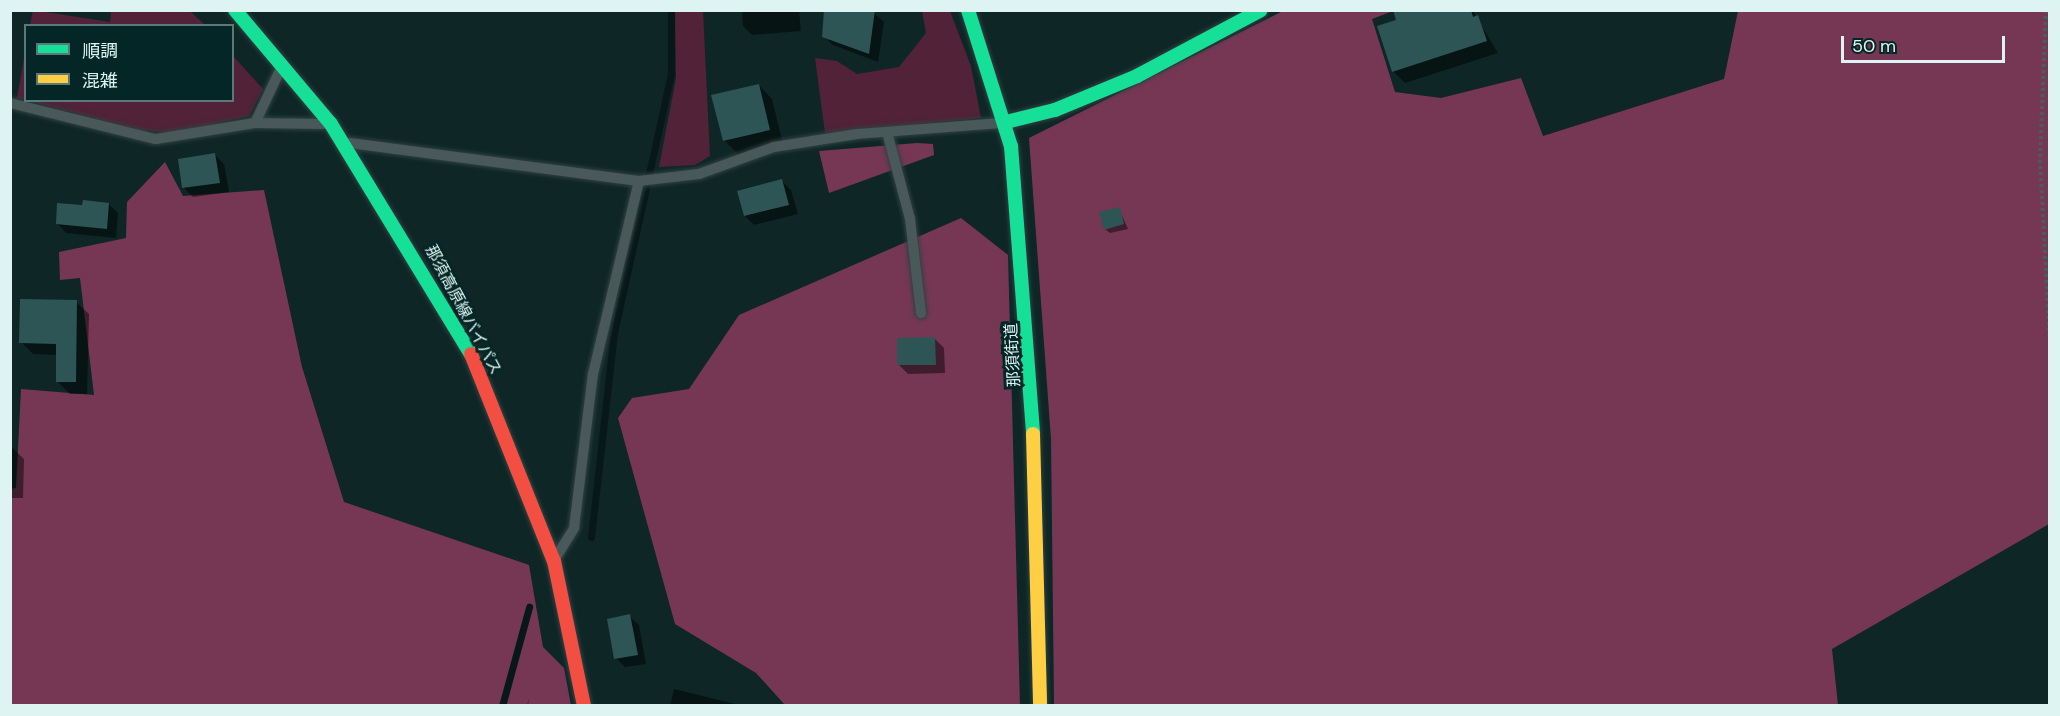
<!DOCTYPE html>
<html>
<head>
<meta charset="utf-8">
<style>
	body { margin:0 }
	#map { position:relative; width:2060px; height:716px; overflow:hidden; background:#0e2626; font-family:"DM Sans","Noto Sans JP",sans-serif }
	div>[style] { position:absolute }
	.green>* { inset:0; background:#512238 }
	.forest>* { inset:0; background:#763755 }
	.shadow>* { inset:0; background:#0007 }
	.stream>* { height:7px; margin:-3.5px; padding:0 3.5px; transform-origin:3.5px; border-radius:3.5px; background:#081818 }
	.building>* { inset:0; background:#2d5555 }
	.path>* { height:4px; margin-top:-2px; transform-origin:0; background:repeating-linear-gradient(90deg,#4b5c5b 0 3px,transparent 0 6px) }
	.roads { filter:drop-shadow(0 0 2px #314141) drop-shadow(0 0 2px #314141) }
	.lane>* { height:10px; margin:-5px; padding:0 5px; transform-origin:5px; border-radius:5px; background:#495858 }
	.fast>* { height:14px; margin:-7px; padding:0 7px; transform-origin:7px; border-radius:7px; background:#16e098 }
	.slow>* { height:14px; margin:-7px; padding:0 7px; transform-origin:7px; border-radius:7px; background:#ffcf43 }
	.jam>* { height:14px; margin:-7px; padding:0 7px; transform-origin:7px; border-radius:7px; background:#f24e42 }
	span { translate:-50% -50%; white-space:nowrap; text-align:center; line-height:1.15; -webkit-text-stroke:6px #052626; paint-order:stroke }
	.street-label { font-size:16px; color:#def4f3 }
	.frame { position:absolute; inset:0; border:12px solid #def4f3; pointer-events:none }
	.legend { position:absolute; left:24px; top:24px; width:210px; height:78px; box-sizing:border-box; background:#052626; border:2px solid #5c7878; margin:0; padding:8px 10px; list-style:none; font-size:18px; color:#def4f3 }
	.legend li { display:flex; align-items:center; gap:12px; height:30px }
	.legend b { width:30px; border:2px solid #5c7878 }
	.scale { position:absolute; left:1841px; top:36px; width:164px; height:27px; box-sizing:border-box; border:3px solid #def4f3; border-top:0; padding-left:8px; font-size:18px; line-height:21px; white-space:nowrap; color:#def4f3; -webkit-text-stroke:4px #052626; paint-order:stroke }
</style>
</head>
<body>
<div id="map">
	<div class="green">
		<i style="clip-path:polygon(33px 10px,110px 22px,111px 11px,190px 11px,205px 25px,30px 25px)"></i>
		<i style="clip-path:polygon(675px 11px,703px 11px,710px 156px,695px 165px,659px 167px,676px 78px)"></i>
		<i style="clip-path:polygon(922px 11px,950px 11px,971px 66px,981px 118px,825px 133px,815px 58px,837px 61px,857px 74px,899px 67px,926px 33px)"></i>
		<i style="clip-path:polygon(25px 52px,26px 100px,232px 100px,233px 56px,263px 89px,249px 116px,175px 133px,139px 130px,17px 98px)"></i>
	</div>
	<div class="forest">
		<i style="clip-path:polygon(1283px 11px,1393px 11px,1372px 19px,1395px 92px,1441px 98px,1521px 78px,1543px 136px,1724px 79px,1738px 11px,2049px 11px,2049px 524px,1832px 649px,1838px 705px,1054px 705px,1051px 439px,1029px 138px)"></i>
		<i style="clip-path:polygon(917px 143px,933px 144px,934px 155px,829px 193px,819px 151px)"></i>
		<i style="clip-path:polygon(165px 162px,183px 196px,264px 190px,302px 367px,344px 502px,529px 565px,543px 647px,564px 668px,571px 705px,528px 705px,529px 698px,527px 706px,11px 705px,10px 489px,16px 488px,21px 389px,94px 395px,80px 278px,60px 280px,59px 252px,126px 238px,127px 202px)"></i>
		<i style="clip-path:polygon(961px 218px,1008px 255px,1020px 705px,785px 705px,756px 673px,675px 624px,618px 418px,632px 398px,689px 389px,739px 315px)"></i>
	</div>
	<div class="shadow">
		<i style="clip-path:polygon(742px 10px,799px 10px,801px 31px,752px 35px,743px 26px)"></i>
		<i style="clip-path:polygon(1444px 10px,1472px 10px,1498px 53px,1405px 83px,1393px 71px)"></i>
		<i style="clip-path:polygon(874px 13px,884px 22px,878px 62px,833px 45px,824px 36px)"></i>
		<i style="clip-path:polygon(759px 85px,772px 99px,783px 144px,738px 154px,724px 140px)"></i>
		<i style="clip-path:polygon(215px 155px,224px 164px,229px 192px,193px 197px,183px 187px)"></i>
		<i style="clip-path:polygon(782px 181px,791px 190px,798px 214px,754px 225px,745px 216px)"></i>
		<i style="clip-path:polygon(109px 204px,118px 213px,116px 238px,66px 233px,57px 223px,83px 207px)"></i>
		<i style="clip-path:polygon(1119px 209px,1128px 229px,1110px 233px,1105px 229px)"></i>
		<i style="clip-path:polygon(76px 302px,89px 314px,87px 394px,70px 394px,57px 381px,57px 355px,33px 354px,21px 342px)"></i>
		<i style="clip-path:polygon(935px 339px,944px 348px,945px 373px,908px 374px,898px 364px)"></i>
		<i style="clip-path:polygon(10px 446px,24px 459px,23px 498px,10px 498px)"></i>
		<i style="clip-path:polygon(629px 616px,639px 625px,646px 664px,625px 667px,616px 658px)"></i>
		<i style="clip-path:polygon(674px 689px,743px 706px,670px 706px)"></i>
	</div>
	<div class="stream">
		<i style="left:591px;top:537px;width:205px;rotate:-83.6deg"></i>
		<i style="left:614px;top:333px;width:266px;rotate:-77.6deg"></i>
		<i style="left:671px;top:73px;width:63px;rotate:-90deg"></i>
		<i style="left:502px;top:706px;width:103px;rotate:-74.7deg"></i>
	</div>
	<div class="building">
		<i style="clip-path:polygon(824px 10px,875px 10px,869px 54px,822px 37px)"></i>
		<i style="clip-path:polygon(1393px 10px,1471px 10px,1473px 17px,1478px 15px,1487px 41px,1392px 72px,1377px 26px,1396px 20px)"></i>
		<i style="clip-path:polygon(759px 84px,770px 130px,723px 141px,711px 95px)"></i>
		<i style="clip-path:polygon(215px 153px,220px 183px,182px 188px,178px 159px)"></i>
		<i style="clip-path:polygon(782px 179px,789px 205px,744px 216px,737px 191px)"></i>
		<i style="clip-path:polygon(83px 200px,109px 203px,107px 229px,56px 224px,57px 203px,82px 205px)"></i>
		<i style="clip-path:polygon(1120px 207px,1124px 224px,1104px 230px,1099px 212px)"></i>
		<i style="clip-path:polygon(20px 299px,77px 300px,76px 382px,56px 382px,56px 344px,19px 343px)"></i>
		<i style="clip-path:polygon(935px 337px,936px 365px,897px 365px,897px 338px)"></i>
		<i style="clip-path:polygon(630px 614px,638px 655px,614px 659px,607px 619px)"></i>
	</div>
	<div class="path">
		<i style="left:2046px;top:10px;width:150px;rotate:92.3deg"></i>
		<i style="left:2040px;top:160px;width:182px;rotate:86.9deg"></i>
	</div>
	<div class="roads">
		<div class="lane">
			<i style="left:10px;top:103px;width:150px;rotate:13.9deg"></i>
			<i style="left:156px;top:139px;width:100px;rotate:-9.2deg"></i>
			<i style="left:255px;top:123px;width:67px;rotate:0.9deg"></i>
			<i style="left:255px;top:123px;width:59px;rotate:-64.7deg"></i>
			<i style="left:887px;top:132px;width:90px;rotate:75.2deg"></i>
			<i style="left:910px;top:219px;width:95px;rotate:83.3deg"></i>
			<i style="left:350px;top:143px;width:291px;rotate:7.5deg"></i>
			<i style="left:639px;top:181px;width:60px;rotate:-6.7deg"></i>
			<i style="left:699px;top:174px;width:80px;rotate:-19.8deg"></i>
			<i style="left:774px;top:147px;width:84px;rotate:-8.9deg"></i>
			<i style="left:857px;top:134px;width:143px;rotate:-4.4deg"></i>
			<i style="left:558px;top:554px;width:31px;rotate:-58deg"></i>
			<i style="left:574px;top:528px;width:155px;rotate:-83deg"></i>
			<i style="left:593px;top:374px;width:198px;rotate:-76.6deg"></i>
		</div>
		<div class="fast">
			<i style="left:235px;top:10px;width:149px;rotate:49.9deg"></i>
			<i style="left:331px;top:124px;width:269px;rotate:58.7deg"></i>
			<i style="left:968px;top:10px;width:143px;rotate:72.5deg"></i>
			<i style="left:1011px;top:146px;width:289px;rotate:85.6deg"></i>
			<i style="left:1006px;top:122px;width:50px;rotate:-13.8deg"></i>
			<i style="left:1055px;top:110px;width:89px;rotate:-22.5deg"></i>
			<i style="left:1137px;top:76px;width:140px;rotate:-28deg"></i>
		</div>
		<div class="slow">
			<i style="left:1033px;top:434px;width:272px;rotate:88.5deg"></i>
		</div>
		<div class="jam">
			<i style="left:471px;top:354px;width:223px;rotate:68.2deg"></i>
			<i style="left:554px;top:561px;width:148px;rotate:78.3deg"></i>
		</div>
	</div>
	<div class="street-label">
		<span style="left:463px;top:310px;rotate:62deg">那須高原線バイパス</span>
		<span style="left:1013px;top:355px;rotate:-93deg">那須街道</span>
	</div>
	<div class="frame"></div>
	<ul class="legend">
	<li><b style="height:8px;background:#16e098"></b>順調</li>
	<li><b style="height:8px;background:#ffcf43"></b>混雑</li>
	</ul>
	<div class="scale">50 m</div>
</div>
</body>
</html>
